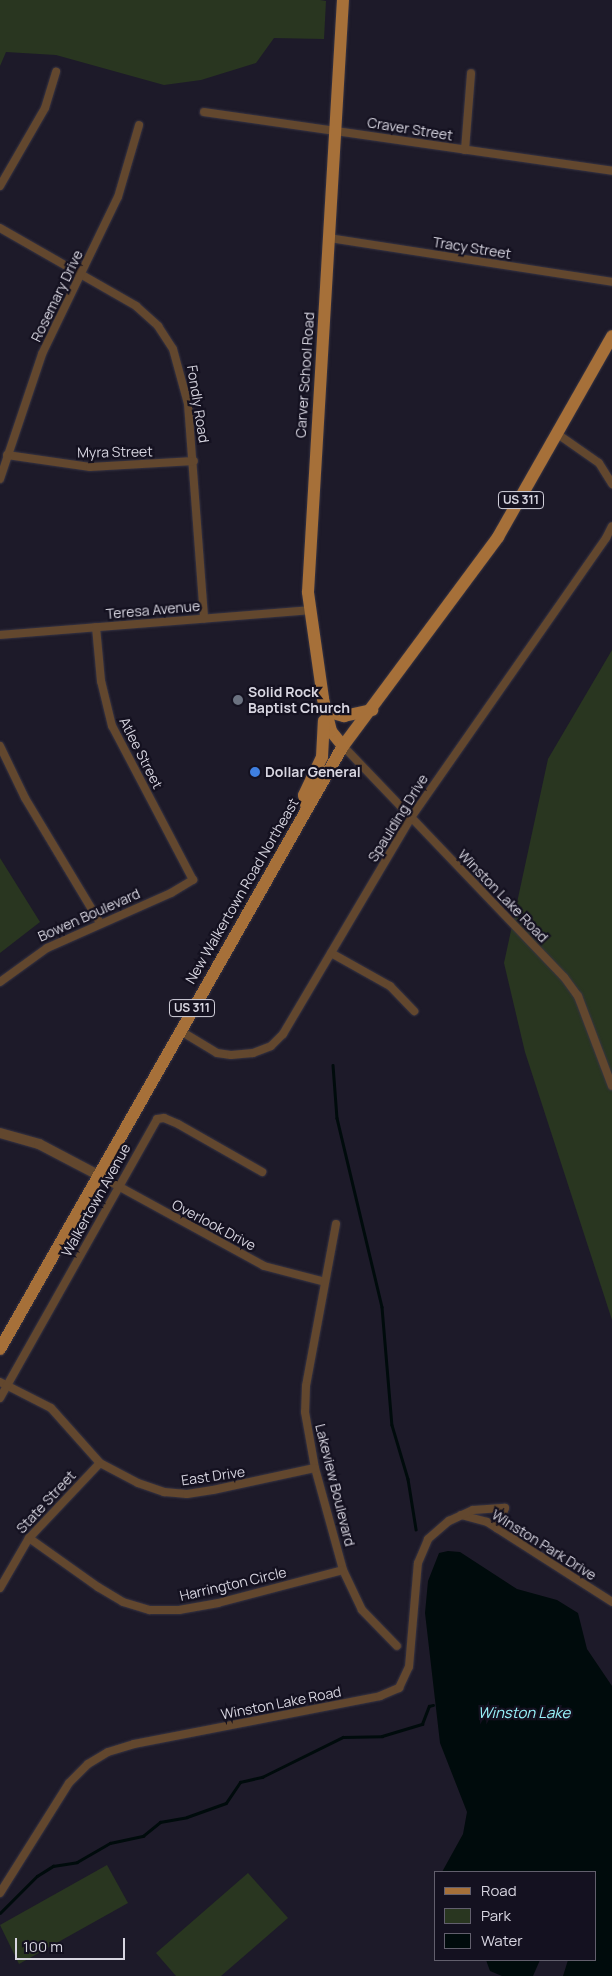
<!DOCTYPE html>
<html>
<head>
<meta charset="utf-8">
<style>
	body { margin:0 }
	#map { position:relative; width:612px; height:1976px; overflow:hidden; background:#1d1a29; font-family:Manrope,sans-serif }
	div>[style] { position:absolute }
	.green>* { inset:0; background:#293620 }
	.water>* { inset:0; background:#000b0c }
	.stream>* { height:2.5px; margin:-1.25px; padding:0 1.25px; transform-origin:1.25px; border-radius:1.25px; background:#000b0c }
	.roads { filter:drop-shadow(0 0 1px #373443) drop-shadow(0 0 1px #373443) }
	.minor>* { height:8px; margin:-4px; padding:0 4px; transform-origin:4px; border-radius:4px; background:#62472e }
	.tertiary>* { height:10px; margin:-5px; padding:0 5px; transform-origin:5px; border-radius:5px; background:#62472e }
	.primary>* { height:12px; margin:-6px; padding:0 6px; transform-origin:6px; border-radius:6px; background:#a67039 }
	.dots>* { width:14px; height:14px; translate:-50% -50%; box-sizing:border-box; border:2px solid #141120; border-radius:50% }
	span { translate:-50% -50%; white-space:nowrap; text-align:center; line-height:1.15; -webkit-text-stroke:4.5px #141120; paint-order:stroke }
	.shield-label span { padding:1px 4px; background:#141120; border:1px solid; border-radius:4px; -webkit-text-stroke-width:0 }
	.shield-label { font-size:12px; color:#d7d5e0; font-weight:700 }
	.street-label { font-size:14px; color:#d7d5e0 }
	.poi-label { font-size:14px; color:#d7d5e0; font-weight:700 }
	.left { translate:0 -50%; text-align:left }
	.water-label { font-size:15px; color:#99f2fa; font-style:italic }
	.legend { position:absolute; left:434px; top:1871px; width:162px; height:90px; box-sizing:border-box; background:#141120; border:1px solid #625f6d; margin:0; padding:6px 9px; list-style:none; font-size:15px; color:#d7d5e0 }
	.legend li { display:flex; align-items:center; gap:10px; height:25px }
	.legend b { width:25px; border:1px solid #625f6d }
	.scale { position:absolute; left:15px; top:1938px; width:110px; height:22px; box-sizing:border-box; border:2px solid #d7d5e0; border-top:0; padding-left:6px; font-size:15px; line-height:18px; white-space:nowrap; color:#d7d5e0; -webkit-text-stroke:4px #141120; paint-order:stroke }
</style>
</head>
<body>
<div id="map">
	<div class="green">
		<i style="clip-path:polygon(0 0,320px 0,326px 1px,324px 39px,274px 38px,256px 63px,201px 80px,164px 85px,56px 55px,6px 52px,0 66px)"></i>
		<i style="clip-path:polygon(612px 650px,612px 1320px,525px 1052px,504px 963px,548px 759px)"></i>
		<i style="clip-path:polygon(0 858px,40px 922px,0 953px)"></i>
		<i style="clip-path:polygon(107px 1865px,128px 1903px,19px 1964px,0 1925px)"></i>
		<i style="clip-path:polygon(248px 1873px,288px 1918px,221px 1976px,176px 1976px,156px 1953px)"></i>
	</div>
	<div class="water">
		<i style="clip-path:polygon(448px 1551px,460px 1552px,517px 1589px,557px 1600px,578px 1613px,587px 1649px,612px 1686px,612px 1976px,563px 1976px,568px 1960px,596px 1960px,596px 1872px,442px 1872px,463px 1834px,467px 1812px,440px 1743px,425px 1613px,428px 1581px,439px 1553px)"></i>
		<i style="clip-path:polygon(486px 1960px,540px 1960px,533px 1976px,502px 1976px,490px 1971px)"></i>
	</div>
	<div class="stream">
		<i style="left:333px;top:1065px;width:53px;rotate:85.7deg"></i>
		<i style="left:337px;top:1118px;width:194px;rotate:76.6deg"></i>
		<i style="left:382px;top:1307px;width:118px;rotate:85.2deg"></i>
		<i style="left:392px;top:1425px;width:56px;rotate:73.5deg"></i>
		<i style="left:408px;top:1479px;width:51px;rotate:80.9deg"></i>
		<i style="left:0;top:1913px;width:52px;rotate:-45deg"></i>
		<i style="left:37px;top:1876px;width:19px;rotate:-32deg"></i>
		<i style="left:53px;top:1866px;width:24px;rotate:-9deg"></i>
		<i style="left:77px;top:1862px;width:38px;rotate:-30deg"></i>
		<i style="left:110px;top:1843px;width:34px;rotate:-12deg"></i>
		<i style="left:143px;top:1836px;width:22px;rotate:-39deg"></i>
		<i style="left:160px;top:1822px;width:27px;rotate:-10deg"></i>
		<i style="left:187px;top:1817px;width:41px;rotate:-19.7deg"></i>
		<i style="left:226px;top:1803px;width:25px;rotate:-56deg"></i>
		<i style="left:240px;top:1782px;width:23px;rotate:-13deg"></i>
		<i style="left:262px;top:1777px;width:90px;rotate:-26.3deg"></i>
		<i style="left:343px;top:1737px;width:39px;rotate:-1deg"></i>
		<i style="left:382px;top:1736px;width:42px;rotate:-16.7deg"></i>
		<i style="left:422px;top:1724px;width:19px;rotate:-69deg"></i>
		<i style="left:429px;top:1706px;width:4px;rotate:-14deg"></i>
	</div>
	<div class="roads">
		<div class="minor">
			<i style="left:204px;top:112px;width:412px;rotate:8.2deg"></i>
			<i style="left:465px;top:150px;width:77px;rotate:-85.5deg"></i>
			<i style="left:0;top:186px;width:90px;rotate:-60deg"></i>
			<i style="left:45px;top:108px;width:38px;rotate:-73deg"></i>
			<i style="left:0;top:228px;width:157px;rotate:29.8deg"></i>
			<i style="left:136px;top:306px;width:30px;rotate:42deg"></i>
			<i style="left:158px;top:326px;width:27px;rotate:57deg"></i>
			<i style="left:173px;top:349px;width:57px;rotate:74.7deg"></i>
			<i style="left:188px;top:404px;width:215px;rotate:85.7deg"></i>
			<i style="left:329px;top:238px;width:286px;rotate:8.8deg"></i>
			<i style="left:556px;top:433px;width:52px;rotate:34.9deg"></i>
			<i style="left:599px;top:463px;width:25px;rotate:58deg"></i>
			<i style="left:7px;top:455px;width:84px;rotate:8.2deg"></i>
			<i style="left:90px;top:467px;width:104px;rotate:-3.3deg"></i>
			<i style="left:0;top:479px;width:132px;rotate:-71.4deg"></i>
			<i style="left:42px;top:354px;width:174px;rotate:-64.2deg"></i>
			<i style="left:118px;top:197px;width:75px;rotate:-73.7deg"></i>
			<i style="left:0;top:635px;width:309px;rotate:-4.6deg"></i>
			<i style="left:0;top:746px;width:58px;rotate:64.3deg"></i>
			<i style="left:25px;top:798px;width:146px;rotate:59deg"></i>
			<i style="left:343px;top:746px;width:320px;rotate:46.3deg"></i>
			<i style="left:564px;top:977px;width:24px;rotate:54deg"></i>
			<i style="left:578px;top:996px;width:96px;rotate:69.3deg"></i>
			<i style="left:331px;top:953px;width:68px;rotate:29.2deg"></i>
			<i style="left:390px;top:986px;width:35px;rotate:46deg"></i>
			<i style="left:0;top:982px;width:58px;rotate:-35.9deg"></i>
			<i style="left:47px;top:948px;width:136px;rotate:-23.9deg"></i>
			<i style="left:171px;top:893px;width:26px;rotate:-31deg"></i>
			<i style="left:193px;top:880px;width:174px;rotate:-117.7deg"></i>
			<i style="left:112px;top:726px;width:46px;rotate:-103.7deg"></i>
			<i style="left:101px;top:681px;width:54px;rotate:-95.3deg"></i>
			<i style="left:179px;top:1030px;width:44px;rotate:31.2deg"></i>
			<i style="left:217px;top:1053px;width:14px;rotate:8deg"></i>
			<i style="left:231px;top:1055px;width:22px;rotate:-5deg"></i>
			<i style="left:253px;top:1053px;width:19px;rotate:-21deg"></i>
			<i style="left:271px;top:1046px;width:17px;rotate:-45deg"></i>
			<i style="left:283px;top:1034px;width:250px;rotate:-59.4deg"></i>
			<i style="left:410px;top:819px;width:343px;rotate:-55.1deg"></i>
			<i style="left:606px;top:538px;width:13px;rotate:-63deg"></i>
			<i style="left:98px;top:1175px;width:189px;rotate:28.7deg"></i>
			<i style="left:264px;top:1266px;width:63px;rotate:14.7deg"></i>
			<i style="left:336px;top:1224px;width:165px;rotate:100.5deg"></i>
			<i style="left:306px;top:1386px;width:26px;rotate:92deg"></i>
			<i style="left:305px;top:1412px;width:57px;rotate:79.9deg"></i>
			<i style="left:315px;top:1468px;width:106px;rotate:74.6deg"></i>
			<i style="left:343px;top:1570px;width:44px;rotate:64.6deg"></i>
			<i style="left:362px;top:1610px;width:50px;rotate:45.8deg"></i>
			<i style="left:0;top:1382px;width:57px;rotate:27deg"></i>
			<i style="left:51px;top:1408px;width:74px;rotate:48.3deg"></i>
			<i style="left:100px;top:1463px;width:43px;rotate:27.8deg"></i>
			<i style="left:138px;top:1483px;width:28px;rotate:19deg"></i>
			<i style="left:164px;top:1492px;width:23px;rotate:5deg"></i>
			<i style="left:187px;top:1494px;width:26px;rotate:-9deg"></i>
			<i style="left:213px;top:1490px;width:104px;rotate:-12.2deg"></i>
			<i style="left:0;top:1398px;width:320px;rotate:-60.6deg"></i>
			<i style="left:157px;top:1119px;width:7px;rotate:-8deg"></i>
			<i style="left:164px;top:1118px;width:15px;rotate:23deg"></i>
			<i style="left:178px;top:1124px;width:97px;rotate:29.7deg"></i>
			<i style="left:461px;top:1515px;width:27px;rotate:15deg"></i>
			<i style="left:487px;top:1522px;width:148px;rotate:32.6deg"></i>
			<i style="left:29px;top:1538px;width:85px;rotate:35.4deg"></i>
			<i style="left:98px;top:1587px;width:29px;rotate:31deg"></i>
			<i style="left:123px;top:1602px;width:28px;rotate:17deg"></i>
			<i style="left:150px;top:1610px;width:29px"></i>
			<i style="left:179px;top:1610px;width:40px;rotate:-10deg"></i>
			<i style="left:218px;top:1603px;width:129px;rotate:-14.8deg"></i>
			<i style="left:0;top:1588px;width:58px;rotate:-59.9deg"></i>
			<i style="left:29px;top:1538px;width:103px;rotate:-46.6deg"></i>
			<i style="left:0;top:1893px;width:130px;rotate:-57.9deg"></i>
			<i style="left:69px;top:1783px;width:27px;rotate:-45deg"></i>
			<i style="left:88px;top:1764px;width:23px;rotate:-31deg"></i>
			<i style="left:108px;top:1752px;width:27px;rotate:-17deg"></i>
			<i style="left:134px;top:1744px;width:251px;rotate:-11deg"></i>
			<i style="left:380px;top:1696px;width:21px;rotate:-23deg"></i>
			<i style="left:399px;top:1688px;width:23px;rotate:-65deg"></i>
			<i style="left:409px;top:1667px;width:104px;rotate:-85.1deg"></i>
			<i style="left:418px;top:1563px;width:26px;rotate:-67deg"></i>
			<i style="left:428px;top:1539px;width:28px;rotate:-41deg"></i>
			<i style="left:449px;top:1521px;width:26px;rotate:-25deg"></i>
			<i style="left:473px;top:1510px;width:32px;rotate:-4deg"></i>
			<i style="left:505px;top:1508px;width:22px;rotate:111deg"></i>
		</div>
		<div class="tertiary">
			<i style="left:0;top:1133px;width:41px;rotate:15.8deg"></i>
			<i style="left:39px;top:1144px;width:67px;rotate:27.7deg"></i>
		</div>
		<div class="primary">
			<i style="left:326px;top:711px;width:19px;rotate:16deg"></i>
			<i style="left:344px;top:716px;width:29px;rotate:-12deg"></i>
			<i style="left:343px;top:746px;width:19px;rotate:-129deg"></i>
			<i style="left:331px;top:731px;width:34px;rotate:-104deg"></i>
			<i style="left:323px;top:698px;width:107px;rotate:-98.1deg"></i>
			<i style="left:308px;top:592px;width:593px;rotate:-86.62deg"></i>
			<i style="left:307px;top:809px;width:14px;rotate:-102deg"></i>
			<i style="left:304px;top:795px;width:42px;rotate:-64.7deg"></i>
			<i style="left:322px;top:757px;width:36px;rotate:-87deg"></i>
			<i style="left:0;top:1349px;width:694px;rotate:-60.37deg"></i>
			<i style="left:343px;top:746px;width:260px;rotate:-53.4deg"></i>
			<i style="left:498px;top:537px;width:231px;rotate:-60.4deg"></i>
		</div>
	</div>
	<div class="dots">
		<i style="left:238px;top:700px;background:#6b7280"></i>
		<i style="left:255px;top:772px;background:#3f7fe0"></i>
	</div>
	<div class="shield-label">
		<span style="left:521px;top:500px">US 311</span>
		<span style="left:192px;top:1008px">US 311</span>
	</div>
	<div class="street-label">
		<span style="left:410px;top:129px;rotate:9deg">Craver Street</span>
		<span style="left:472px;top:248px;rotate:9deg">Tracy Street</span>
		<span style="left:57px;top:296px;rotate:-64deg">Rosemary Drive</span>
		<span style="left:305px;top:375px;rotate:-86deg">Carver School Road</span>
		<span style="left:198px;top:404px;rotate:81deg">Fondly Road</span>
		<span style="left:115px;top:452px;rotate:-1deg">Myra Street</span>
		<span style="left:153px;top:610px;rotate:-5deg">Teresa Avenue</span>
		<span style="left:141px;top:753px;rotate:63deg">Atlee Street</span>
		<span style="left:398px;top:818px;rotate:-58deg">Spaulding Drive</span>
		<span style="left:242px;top:891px;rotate:-60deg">New Walkertown Road Northeast</span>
		<span style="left:503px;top:896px;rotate:46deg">Winston Lake Road</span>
		<span style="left:89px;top:915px;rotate:-24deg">Bowen Boulevard</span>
		<span style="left:96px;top:1200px;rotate:-61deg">Walkertown Avenue</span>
		<span style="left:214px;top:1225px;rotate:28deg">Overlook Drive</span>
		<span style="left:213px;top:1476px;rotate:-8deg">East Drive</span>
		<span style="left:335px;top:1485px;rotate:76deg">Lakeview Boulevard</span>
		<span style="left:46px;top:1502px;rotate:-47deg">State Street</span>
		<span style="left:544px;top:1545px;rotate:32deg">Winston Park Drive</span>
		<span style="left:233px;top:1584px;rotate:-13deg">Harrington Circle</span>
		<span style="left:281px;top:1703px;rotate:-11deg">Winston Lake Road</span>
	</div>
	<div class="poi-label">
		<span class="left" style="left:248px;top:700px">Solid Rock<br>Baptist Church</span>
		<span class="left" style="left:265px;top:772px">Dollar General</span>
	</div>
	<div class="water-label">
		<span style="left:524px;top:1713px">Winston Lake</span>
	</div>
	<ul class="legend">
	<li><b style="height:6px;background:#a67039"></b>Road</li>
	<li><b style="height:14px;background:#293620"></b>Park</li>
	<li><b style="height:14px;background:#000b0c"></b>Water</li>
	</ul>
	<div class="scale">100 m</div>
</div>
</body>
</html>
